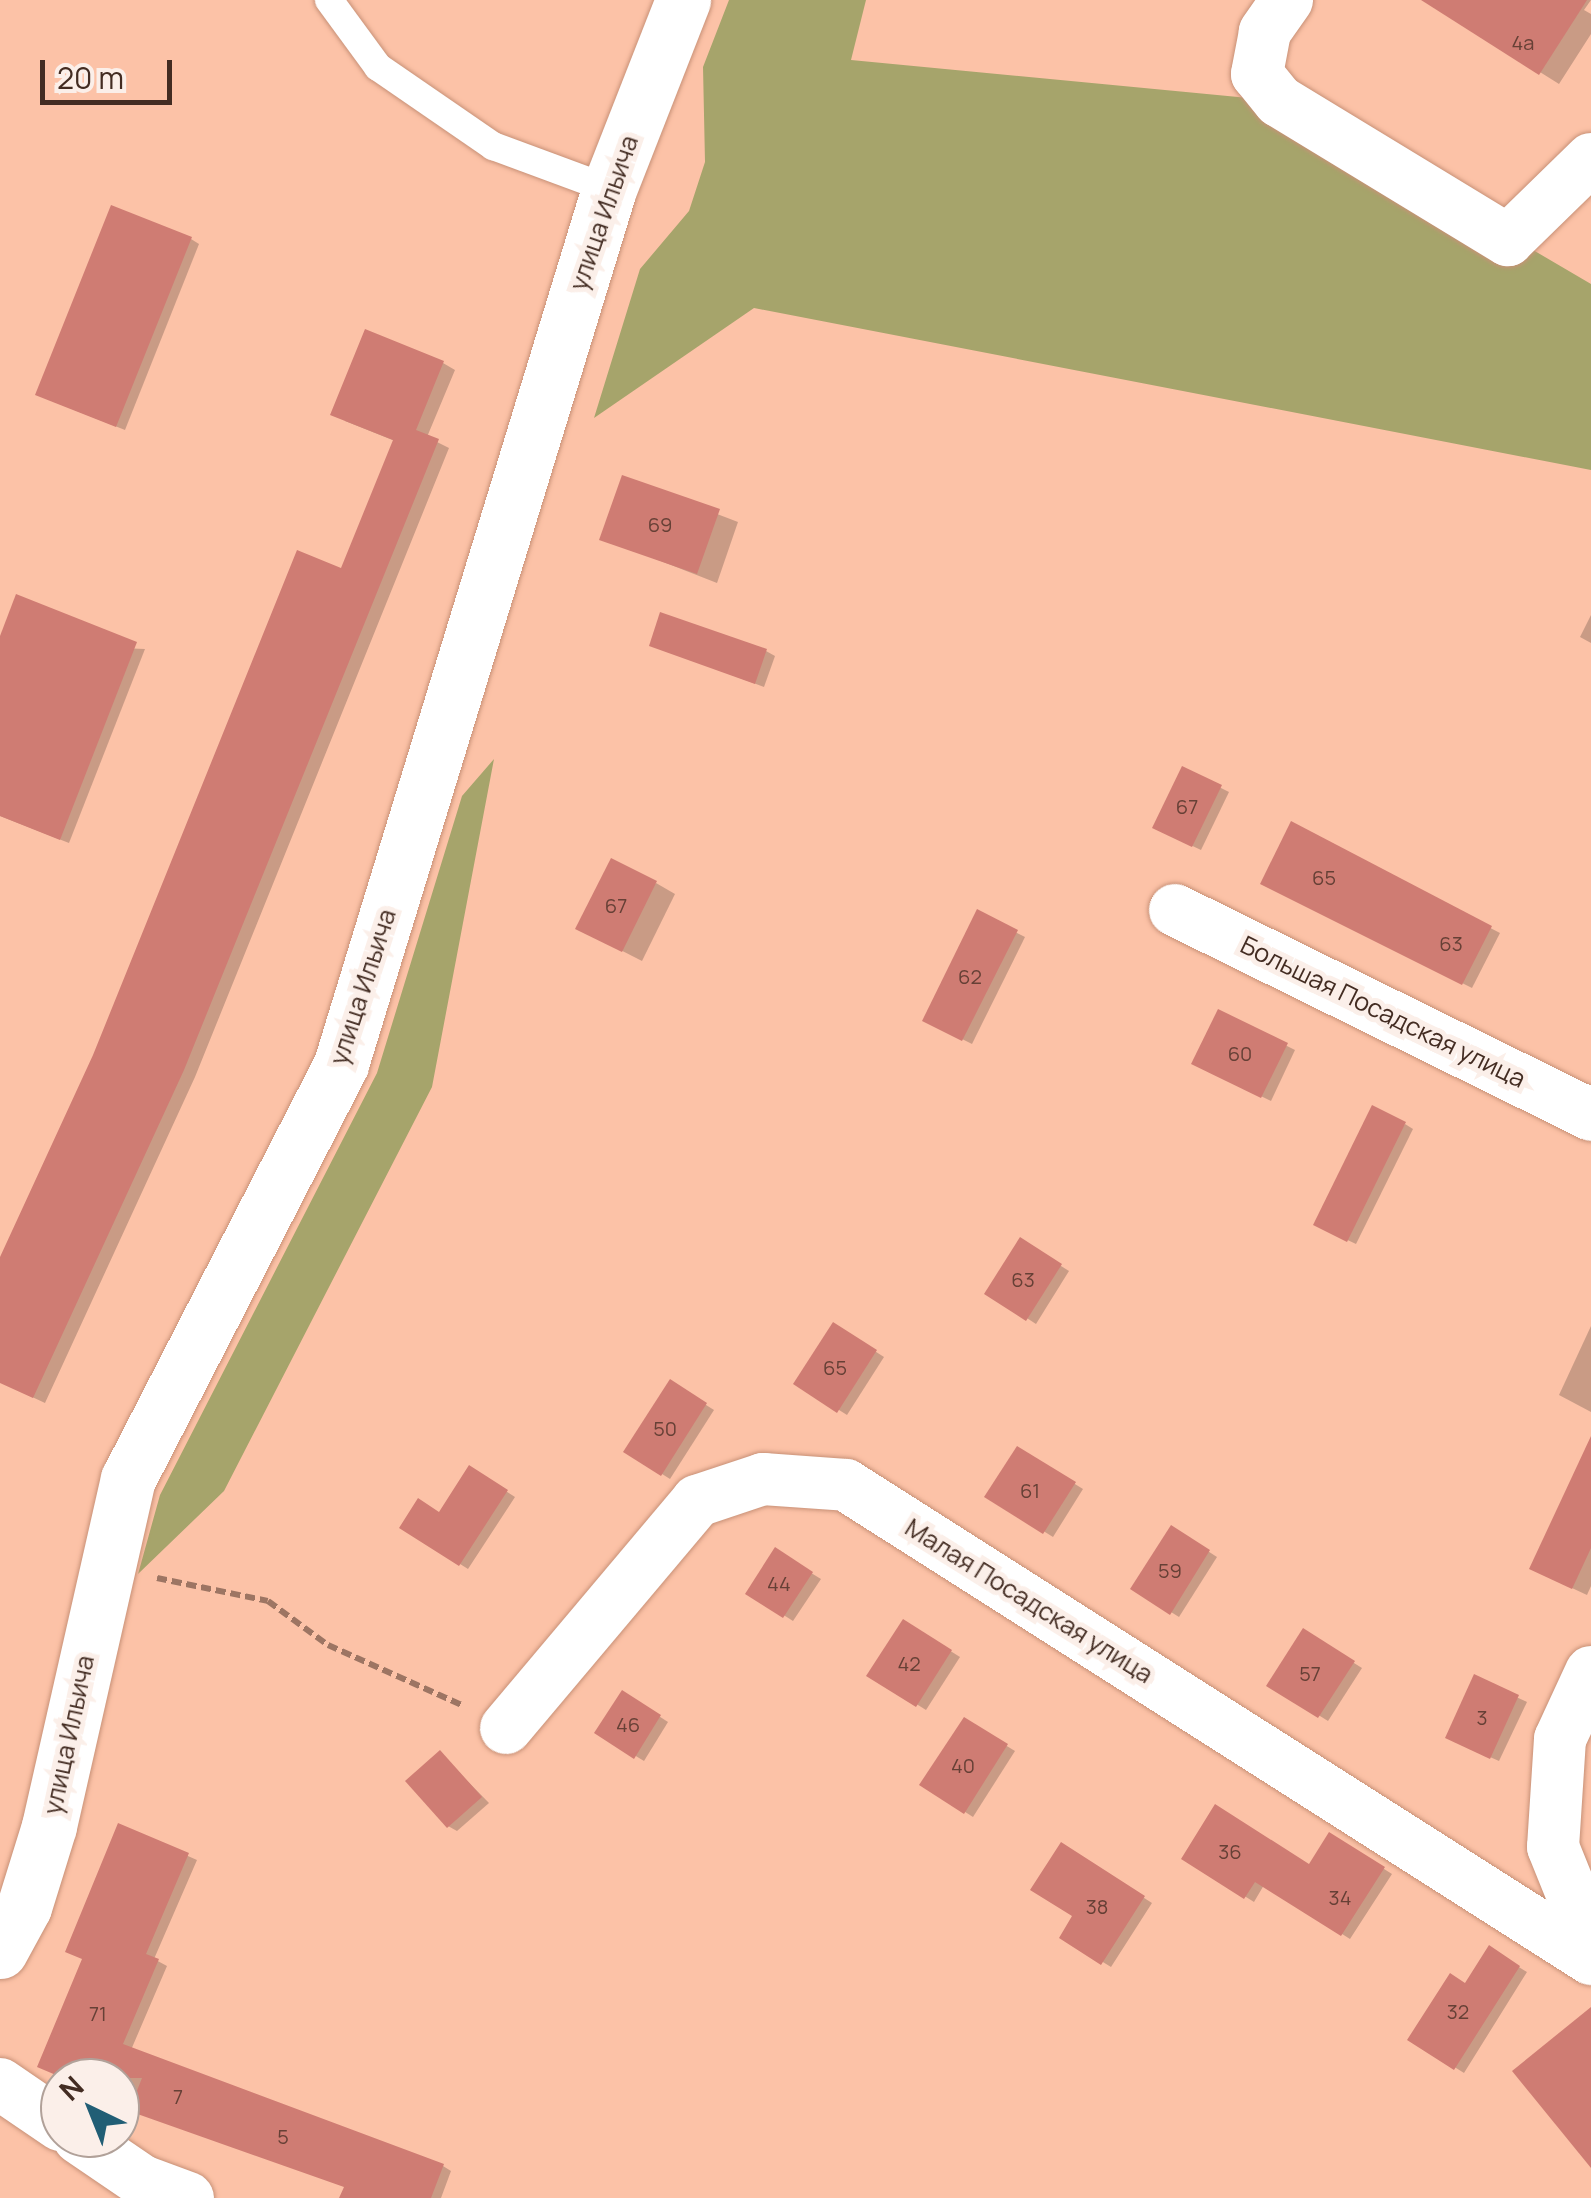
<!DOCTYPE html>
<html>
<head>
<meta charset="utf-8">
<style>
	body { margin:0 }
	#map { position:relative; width:1591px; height:2198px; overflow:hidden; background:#fcc2a7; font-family:Manrope,sans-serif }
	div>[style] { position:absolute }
	.green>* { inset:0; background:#a6a46b }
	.shadow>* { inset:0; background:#0003 }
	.building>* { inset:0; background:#cf7c73 }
	.path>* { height:6px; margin-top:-3px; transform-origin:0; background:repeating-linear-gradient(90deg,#9d7563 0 10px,transparent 0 15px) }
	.roads { filter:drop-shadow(0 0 2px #c89177) drop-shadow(0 0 2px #c89177) }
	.service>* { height:28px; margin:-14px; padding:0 14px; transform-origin:14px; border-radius:14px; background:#fff }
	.minor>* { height:52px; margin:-26px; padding:0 26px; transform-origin:26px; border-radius:26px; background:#fff }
	.tertiary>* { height:55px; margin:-27.5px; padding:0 27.5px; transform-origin:27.5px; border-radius:27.5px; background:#fff }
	span { translate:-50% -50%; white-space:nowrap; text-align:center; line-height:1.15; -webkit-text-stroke:10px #fbefe9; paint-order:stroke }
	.number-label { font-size:20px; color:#664036 }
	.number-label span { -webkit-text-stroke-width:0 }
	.street-label { font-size:25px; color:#432c22 }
	.north { position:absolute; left:40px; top:2058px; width:100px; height:100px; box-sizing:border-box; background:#fbefe9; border:2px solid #b1a199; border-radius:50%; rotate:317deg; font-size:28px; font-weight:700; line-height:40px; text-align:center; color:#432c22 }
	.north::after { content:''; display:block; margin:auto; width:35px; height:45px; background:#215e75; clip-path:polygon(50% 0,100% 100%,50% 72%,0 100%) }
	.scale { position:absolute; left:40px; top:60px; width:132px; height:45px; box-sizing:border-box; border:5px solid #432c22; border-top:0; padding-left:12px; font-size:30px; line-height:35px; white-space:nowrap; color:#432c22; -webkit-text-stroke:8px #fbefe9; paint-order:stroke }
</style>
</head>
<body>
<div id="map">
	<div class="green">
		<i style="clip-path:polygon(729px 0,866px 0,851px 60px,1279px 101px,1591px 284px,1591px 470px,754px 308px,594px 418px,640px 269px,689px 211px,705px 162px,703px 67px)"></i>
		<i style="clip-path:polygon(494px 759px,432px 1087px,224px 1491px,138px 1574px,160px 1495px,377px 1073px,462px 796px)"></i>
	</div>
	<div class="shadow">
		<i style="clip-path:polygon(1441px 0,1591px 0,1584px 10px,1591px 14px,1591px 34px,1559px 84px,1437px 7px)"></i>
		<i style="clip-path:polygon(191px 239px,199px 244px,125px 430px,47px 399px)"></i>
		<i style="clip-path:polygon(443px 363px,455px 370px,427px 437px,449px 448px,195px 1077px,45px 1403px,0 1382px,0 1263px,96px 1056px,343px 571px,395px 441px,345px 421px)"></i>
		<i style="clip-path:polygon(623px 478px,738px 522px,717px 583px,602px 538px)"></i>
		<i style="clip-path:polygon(1591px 615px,1591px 643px,1580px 637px)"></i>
		<i style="clip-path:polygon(0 643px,145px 649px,69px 843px,0 816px)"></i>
		<i style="clip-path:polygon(652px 645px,766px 651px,775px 656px,764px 687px)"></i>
		<i style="clip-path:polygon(1183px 769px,1229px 792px,1201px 850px,1163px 832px)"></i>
		<i style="clip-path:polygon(1292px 825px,1500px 933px,1472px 988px,1272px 888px)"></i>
		<i style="clip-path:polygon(656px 883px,675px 894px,642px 961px,597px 938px)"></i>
		<i style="clip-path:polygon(978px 913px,1025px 937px,972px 1044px,934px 1025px)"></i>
		<i style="clip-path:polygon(1219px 1012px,1295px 1050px,1271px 1101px,1203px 1068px)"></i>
		<i style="clip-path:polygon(1405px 1124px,1413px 1129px,1356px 1244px,1324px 1229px)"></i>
		<i style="clip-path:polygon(1021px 1241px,1069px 1271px,1036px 1324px,988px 1293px)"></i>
		<i style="clip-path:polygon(834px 1325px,884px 1357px,847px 1415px,796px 1383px)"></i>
		<i style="clip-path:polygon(1591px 1326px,1591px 1412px,1559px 1395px)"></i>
		<i style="clip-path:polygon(671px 1383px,714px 1410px,670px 1479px,627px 1452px)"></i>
		<i style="clip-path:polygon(1591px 1442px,1591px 1586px,1587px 1595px,1546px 1576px)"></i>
		<i style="clip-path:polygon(1018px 1449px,1083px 1489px,1053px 1537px,987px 1496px)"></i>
		<i style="clip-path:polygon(469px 1468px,515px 1497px,468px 1569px,403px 1528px,440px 1514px)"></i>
		<i style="clip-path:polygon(1172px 1528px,1217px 1557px,1179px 1617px,1134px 1589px)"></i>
		<i style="clip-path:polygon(775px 1551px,821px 1579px,793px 1621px,749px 1593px)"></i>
		<i style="clip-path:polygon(904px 1622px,960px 1657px,926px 1710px,870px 1675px)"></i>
		<i style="clip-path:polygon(1304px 1632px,1362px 1668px,1328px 1721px,1270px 1685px)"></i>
		<i style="clip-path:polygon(1475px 1678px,1527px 1702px,1499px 1761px,1456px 1742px)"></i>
		<i style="clip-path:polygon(623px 1693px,668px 1722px,644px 1761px,598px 1733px)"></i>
		<i style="clip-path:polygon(964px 1720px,1015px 1751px,973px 1817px,923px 1785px)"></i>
		<i style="clip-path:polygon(440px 1753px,489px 1803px,457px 1831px,448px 1826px)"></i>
		<i style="clip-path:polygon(120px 1826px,197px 1860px,154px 1959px,167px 1966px,131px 2050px,443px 2166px,451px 2171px,441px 2198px,353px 2198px,346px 2187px,120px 2105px,120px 2078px,63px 2078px,84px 1959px)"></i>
		<i style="clip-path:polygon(1330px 1835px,1392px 1874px,1350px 1939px,1264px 1885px,1254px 1902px,1184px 1858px,1310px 1867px)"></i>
		<i style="clip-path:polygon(1061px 1845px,1152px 1903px,1111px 1967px,1062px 1937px,1076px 1916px)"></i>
		<i style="clip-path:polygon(1490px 1949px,1527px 1972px,1464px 2073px,1410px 2039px,1466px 1986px)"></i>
	</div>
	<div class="building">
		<i style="clip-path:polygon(1421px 0,1587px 0,1539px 75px)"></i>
		<i style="clip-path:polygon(111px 205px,192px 237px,116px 427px,35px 395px)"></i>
		<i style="clip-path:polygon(365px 329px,444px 361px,416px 430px,439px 439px,184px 1070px,33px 1398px,0 1383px,0 1257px,93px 1055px,297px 550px,341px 568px,393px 440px,330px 415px)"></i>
		<i style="clip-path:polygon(622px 475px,720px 509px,697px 574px,599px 540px)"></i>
		<i style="clip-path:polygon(16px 594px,137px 642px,60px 840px,0 816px,0 636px)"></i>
		<i style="clip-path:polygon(660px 612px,767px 649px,755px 684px,649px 646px)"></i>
		<i style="clip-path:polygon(1182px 766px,1222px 785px,1192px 847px,1152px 828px)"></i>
		<i style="clip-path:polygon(1291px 821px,1492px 926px,1462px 985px,1260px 884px)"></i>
		<i style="clip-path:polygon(611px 858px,657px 881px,622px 952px,575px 929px)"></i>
		<i style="clip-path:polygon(977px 909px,1018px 930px,962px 1041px,922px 1021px)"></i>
		<i style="clip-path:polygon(1218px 1009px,1288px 1043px,1261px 1098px,1191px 1064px)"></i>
		<i style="clip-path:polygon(1372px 1105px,1406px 1122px,1347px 1242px,1313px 1225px)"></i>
		<i style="clip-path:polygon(1020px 1237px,1062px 1264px,1026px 1321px,984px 1294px)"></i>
		<i style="clip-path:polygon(833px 1322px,877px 1350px,837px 1413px,793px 1384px)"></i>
		<i style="clip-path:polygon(670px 1379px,707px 1403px,661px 1476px,623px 1452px)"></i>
		<i style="clip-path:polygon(1591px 1436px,1591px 1548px,1572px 1589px,1529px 1569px)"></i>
		<i style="clip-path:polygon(1017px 1446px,1076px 1482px,1043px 1534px,984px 1497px)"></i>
		<i style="clip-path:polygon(469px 1465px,508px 1490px,459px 1566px,399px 1528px,418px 1498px,439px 1512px)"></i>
		<i style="clip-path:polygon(1171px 1525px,1210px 1550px,1170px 1615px,1130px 1589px)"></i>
		<i style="clip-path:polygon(775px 1547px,813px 1572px,783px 1618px,745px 1594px)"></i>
		<i style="clip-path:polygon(903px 1619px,952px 1650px,916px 1707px,866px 1676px)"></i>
		<i style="clip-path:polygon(1303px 1628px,1355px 1661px,1318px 1718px,1266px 1686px)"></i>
		<i style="clip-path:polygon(1474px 1674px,1519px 1695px,1490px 1759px,1445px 1738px)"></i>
		<i style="clip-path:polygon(622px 1690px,661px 1715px,634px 1759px,594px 1733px)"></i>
		<i style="clip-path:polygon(964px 1717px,1008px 1744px,964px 1814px,919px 1785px)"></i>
		<i style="clip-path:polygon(440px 1750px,482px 1797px,447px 1828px,405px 1781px)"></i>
		<i style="clip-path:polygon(1215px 1804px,1309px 1864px,1329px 1832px,1385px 1867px,1341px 1936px,1255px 1882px,1244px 1899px,1181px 1859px)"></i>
		<i style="clip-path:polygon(118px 1823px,189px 1853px,146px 1954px,159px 1959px,123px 2044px,444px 2164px,431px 2198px,339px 2198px,344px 2187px,129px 2111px,142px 2078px,63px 2078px,37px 2067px,82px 1959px,65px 1952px)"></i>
		<i style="clip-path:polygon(1061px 1842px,1145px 1896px,1101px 1965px,1059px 1938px,1072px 1916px,1030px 1890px)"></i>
		<i style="clip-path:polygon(1489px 1945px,1520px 1966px,1454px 2070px,1407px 2040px,1450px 1973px,1465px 1983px)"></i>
		<i style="clip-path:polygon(1591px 2007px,1591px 2168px,1512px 2071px)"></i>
	</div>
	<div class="path">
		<i style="left:157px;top:1578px;width:113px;rotate:11.7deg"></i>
		<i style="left:268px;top:1601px;width:74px;rotate:36.3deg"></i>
		<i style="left:328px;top:1645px;width:149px;rotate:24.2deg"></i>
	</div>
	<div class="roads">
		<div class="service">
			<i style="left:329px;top:0;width:83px;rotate:53.8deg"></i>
			<i style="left:378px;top:67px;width:140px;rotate:34.5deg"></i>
			<i style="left:493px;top:146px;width:124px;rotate:20.3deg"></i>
		</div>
		<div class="minor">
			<i style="left:1287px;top:0;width:39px;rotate:125deg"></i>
			<i style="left:1265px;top:32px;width:43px;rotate:100.8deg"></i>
			<i style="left:1257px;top:74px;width:35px;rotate:51deg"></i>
			<i style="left:1279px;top:101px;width:268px;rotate:31.3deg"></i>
			<i style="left:1508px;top:240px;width:116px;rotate:-44.3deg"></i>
			<i style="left:1175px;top:910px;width:464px;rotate:26.2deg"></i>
			<i style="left:1591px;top:1672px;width:74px;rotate:114.8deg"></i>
			<i style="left:1560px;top:1739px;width:108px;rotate:93.7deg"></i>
			<i style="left:1553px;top:1847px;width:101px;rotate:68deg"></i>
			<i style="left:506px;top:1728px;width:297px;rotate:-49.9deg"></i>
			<i style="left:697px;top:1501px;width:70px;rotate:-18.4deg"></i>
			<i style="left:763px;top:1479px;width:83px;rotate:4.1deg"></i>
			<i style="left:846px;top:1485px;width:883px;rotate:32.47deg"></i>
			<i style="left:0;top:2084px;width:73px;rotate:34.3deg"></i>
			<i style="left:79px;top:2138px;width:76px;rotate:34.3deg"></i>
			<i style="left:142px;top:2181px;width:49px;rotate:20.3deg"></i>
		</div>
		<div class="tertiary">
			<i style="left:0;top:1951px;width:50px;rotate:-61.4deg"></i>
			<i style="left:24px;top:1907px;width:85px;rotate:-72.8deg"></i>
			<i style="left:49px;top:1826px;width:356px;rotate:-77.2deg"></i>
			<i style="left:128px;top:1479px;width:466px;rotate:-62.8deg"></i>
			<i style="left:341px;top:1064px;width:915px;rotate:-72.97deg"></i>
			<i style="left:609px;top:189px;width:203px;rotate:-68.6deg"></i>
		</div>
	</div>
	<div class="number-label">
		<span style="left:1523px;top:42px">4а</span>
		<span style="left:660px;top:524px">69</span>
		<span style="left:1187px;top:806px">67</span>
		<span style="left:1324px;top:877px">65</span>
		<span style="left:616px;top:905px">67</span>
		<span style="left:1451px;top:943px">63</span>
		<span style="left:970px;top:976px">62</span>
		<span style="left:1240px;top:1053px">60</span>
		<span style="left:1023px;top:1279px">63</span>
		<span style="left:835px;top:1367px">65</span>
		<span style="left:665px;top:1428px">50</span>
		<span style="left:1030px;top:1490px">61</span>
		<span style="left:1170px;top:1570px">59</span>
		<span style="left:779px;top:1583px">44</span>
		<span style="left:909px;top:1663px">42</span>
		<span style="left:1310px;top:1673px">57</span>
		<span style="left:1482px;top:1717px">3</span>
		<span style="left:628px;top:1724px">46</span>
		<span style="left:963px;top:1765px">40</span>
		<span style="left:1230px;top:1851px">36</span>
		<span style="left:1340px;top:1897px">34</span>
		<span style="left:1097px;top:1906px">38</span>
		<span style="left:1458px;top:2011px">32</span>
		<span style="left:98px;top:2013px">71</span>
		<span style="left:178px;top:2096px">7</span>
		<span style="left:283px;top:2136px">5</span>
	</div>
	<div class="street-label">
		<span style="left:604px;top:213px;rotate:-71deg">улица Ильича</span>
		<span style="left:363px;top:987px;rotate:-72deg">улица Ильича</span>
		<span style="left:1383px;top:1012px;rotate:26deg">Большая Посадская улица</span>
		<span style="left:1029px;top:1601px;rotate:32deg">Малая Посадская улица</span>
		<span style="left:69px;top:1735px;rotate:-78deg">улица Ильича</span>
	</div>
	<div class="north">N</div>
	<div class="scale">20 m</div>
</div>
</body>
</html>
